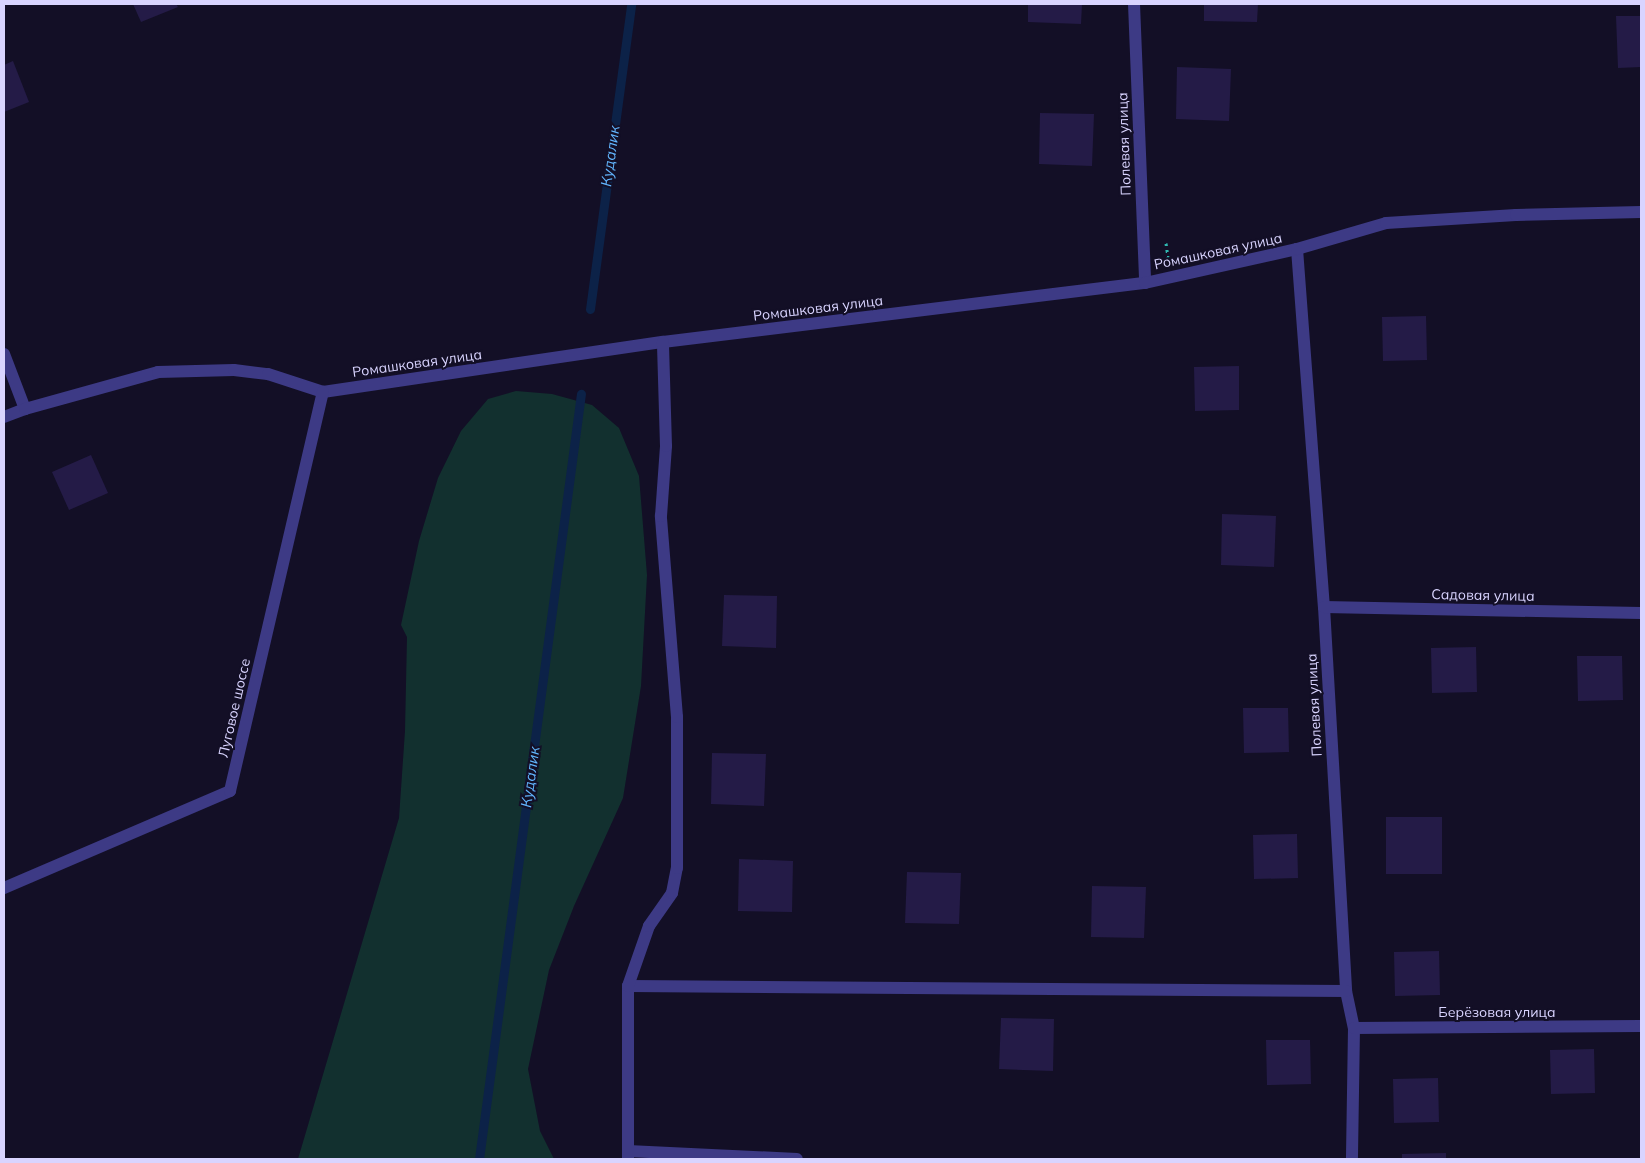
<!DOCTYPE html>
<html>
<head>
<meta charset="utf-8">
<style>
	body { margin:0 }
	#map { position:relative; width:1645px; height:1163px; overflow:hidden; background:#130f26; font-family:Mulish,sans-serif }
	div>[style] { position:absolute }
	.green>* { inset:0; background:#12302f }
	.stream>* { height:9px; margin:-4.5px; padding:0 4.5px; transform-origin:4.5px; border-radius:4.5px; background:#0c2248 }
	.building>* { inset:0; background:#241b47 }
	.path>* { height:3px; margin-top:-1.5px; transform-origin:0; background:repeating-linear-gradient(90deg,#2fb8b0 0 2.5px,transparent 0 6.5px) }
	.service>* { height:12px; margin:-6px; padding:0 6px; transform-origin:6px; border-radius:6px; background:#3d3a85 }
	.minor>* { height:12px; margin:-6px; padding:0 6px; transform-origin:6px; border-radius:6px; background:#3d3a85 }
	span { translate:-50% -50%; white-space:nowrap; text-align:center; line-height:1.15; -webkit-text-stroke:4px #130f26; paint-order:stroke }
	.street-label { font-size:14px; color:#d9d4ff }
	.water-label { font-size:15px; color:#62b6ff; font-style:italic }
	.frame { position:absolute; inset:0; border:5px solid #d9d4ff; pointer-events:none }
</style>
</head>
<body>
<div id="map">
	<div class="green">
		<i style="clip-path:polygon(516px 391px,552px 394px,592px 405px,619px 428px,639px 476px,647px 575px,641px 686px,623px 798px,574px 906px,549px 970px,528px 1069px,540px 1131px,554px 1159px,298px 1159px,399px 818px,405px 731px,407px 637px,401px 625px,419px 541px,438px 478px,461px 431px,488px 399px)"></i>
	</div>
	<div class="stream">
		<i style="left:590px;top:309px;width:308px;rotate:-82.3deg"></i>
		<i style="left:479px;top:1159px;width:772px;rotate:-82.41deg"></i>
	</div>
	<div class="building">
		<i style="clip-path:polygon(133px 4px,176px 4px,178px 7px,141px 22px)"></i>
		<i style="clip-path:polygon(1028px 4px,1082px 4px,1081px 24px,1028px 22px)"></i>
		<i style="clip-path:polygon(1204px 4px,1258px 4px,1257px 22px,1204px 21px)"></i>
		<i style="clip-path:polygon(1616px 16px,1641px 16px,1641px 67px,1618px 68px)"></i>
		<i style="clip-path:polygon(13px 61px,29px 102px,4px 112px,4px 65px)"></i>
		<i style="clip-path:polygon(1177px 67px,1231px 69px,1229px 121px,1176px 119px)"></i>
		<i style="clip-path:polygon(1040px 113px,1094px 114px,1092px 166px,1039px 164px)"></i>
		<i style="clip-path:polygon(1426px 316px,1427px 360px,1383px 361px,1382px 317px)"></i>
		<i style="clip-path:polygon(1239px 366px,1239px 410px,1195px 411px,1194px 367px)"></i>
		<i style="clip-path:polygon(91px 455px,108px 493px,69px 510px,52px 472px)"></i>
		<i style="clip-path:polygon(1222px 514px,1276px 516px,1274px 567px,1221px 565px)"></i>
		<i style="clip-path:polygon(724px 595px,777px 596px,776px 648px,722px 646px)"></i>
		<i style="clip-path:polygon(1476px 647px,1477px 692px,1432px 693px,1431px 648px)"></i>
		<i style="clip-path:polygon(1577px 656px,1622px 656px,1623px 700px,1578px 701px)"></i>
		<i style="clip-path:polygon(1243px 708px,1288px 708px,1289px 752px,1244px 753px)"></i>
		<i style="clip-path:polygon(712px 753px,766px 754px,764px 806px,711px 804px)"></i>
		<i style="clip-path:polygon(1386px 817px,1442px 817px,1442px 874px,1386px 874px)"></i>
		<i style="clip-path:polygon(1297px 834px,1298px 878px,1254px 879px,1253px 835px)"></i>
		<i style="clip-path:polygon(739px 859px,793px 861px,792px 912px,738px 911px)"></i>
		<i style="clip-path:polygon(907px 872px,961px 873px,959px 924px,905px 923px)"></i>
		<i style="clip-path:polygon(1092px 886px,1146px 887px,1144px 938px,1091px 937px)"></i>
		<i style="clip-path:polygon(1439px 951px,1440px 995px,1395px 996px,1394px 952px)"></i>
		<i style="clip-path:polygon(1001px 1018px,1054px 1019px,1053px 1071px,999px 1069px)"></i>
		<i style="clip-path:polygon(1266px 1040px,1310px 1040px,1311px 1084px,1267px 1085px)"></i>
		<i style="clip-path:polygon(1594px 1049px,1595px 1093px,1551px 1094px,1550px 1050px)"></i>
		<i style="clip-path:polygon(1438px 1078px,1439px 1122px,1394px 1123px,1393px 1079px)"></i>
		<i style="clip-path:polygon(1446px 1153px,1446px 1159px,1402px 1159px,1402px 1154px)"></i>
	</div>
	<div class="path">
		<i style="left:1166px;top:243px;width:14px;rotate:82deg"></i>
	</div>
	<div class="service">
		<i style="left:628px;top:1151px;width:169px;rotate:2.7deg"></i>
	</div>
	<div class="minor">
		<i style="left:1134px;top:4px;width:279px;rotate:87.7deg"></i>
		<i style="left:1297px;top:249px;width:359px;rotate:85.7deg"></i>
		<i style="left:1324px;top:607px;width:385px;rotate:86.7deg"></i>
		<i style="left:1346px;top:991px;width:38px;rotate:78deg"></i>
		<i style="left:1354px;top:1028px;width:131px;rotate:90.9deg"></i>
		<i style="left:4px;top:354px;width:59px;rotate:69.1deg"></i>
		<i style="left:4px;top:417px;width:22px;rotate:-21deg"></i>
		<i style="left:25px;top:409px;width:138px;rotate:-15.5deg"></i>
		<i style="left:158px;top:372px;width:76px;rotate:-1.5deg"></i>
		<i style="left:234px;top:370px;width:34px;rotate:7deg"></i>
		<i style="left:268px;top:374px;width:58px;rotate:18.1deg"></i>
		<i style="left:323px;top:392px;width:344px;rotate:-8.4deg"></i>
		<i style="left:663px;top:342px;width:486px;rotate:-7deg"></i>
		<i style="left:1145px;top:283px;width:156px;rotate:-12.6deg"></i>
		<i style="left:1297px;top:249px;width:93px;rotate:-16.3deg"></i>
		<i style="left:1386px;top:223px;width:130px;rotate:-3.5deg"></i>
		<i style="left:1516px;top:215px;width:125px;rotate:-1.4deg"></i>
		<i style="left:1324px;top:607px;width:317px;rotate:1.1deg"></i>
		<i style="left:4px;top:888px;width:246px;rotate:-23.2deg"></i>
		<i style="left:230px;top:791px;width:410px;rotate:-76.9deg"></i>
		<i style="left:628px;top:986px;width:718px;rotate:0.4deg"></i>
		<i style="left:1354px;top:1028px;width:287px;rotate:-0.4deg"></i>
		<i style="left:628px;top:1159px;width:173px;rotate:-90deg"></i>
		<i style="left:628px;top:986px;width:64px;rotate:-70.7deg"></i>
		<i style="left:649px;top:926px;width:40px;rotate:-55.1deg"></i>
		<i style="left:672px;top:893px;width:25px;rotate:-79deg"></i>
		<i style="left:677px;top:868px;width:151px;rotate:-90deg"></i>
		<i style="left:677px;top:717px;width:202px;rotate:-94.6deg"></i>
		<i style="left:661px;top:516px;width:70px;rotate:-85.9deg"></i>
		<i style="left:666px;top:446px;width:104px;rotate:-91.7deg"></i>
	</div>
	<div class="street-label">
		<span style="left:1124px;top:144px;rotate:-92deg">Полевая улица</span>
		<span style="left:1218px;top:251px;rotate:-12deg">Ромашковая улица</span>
		<span style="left:818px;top:308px;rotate:-7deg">Ромашковая улица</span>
		<span style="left:417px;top:363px;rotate:-8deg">Ромашковая улица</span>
		<span style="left:1483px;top:595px;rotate:1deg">Садовая улица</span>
		<span style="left:1314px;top:705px;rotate:-93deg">Полевая улица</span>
		<span style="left:234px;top:708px;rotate:-77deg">Луговое шоссе</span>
		<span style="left:1497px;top:1012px">Берёзовая улица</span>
	</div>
	<div class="water-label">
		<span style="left:610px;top:156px;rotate:-82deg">Кудалик</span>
		<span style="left:530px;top:777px;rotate:-82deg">Кудалик</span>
	</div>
	<div class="frame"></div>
</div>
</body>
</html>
